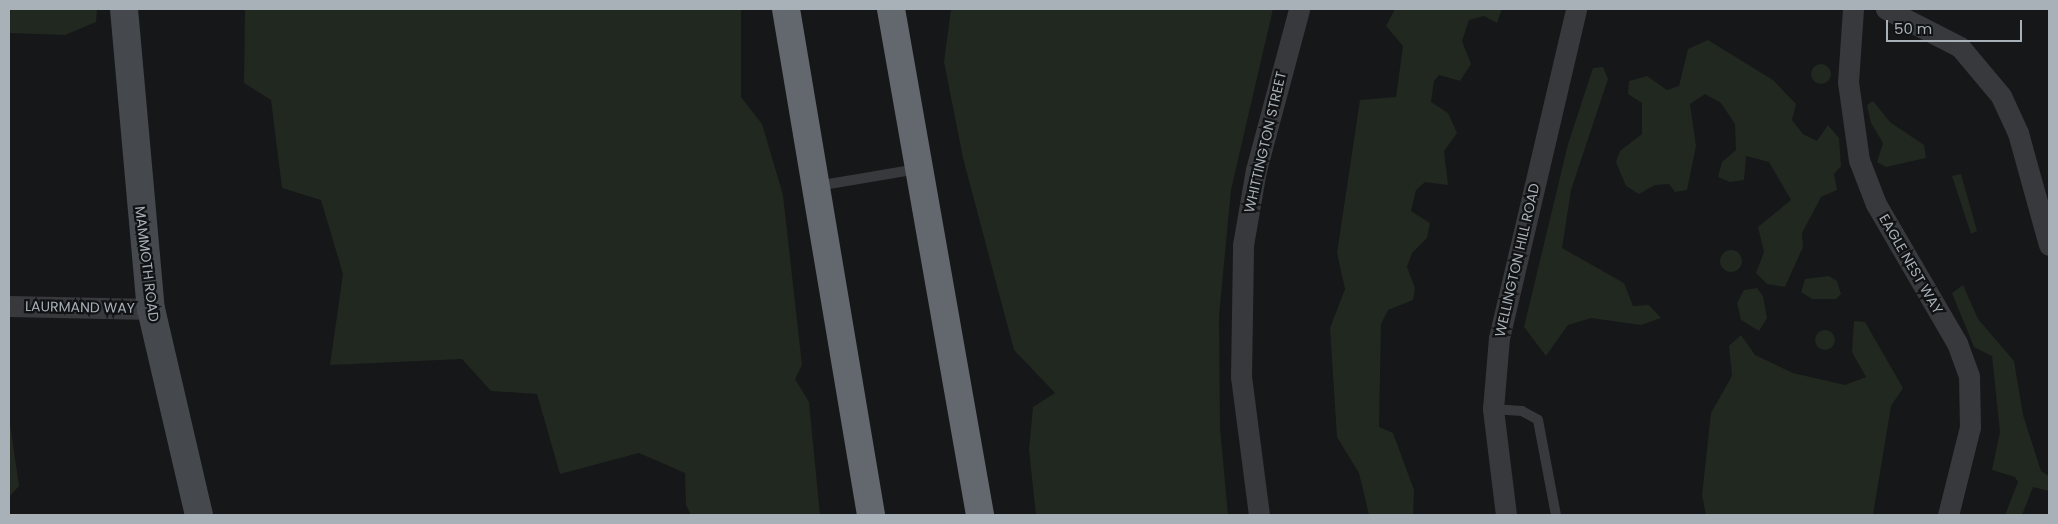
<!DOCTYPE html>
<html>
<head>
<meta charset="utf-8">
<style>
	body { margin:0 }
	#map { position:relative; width:2058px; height:524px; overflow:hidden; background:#161718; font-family:Poppins,sans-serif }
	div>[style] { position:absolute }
	.green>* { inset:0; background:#202820 }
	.round { border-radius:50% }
	.lane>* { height:10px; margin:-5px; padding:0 5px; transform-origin:5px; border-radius:5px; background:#37393d }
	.street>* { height:21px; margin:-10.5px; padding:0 10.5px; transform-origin:10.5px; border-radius:10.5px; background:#37393d }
	.secondary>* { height:28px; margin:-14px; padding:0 14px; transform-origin:14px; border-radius:14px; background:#45494d }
	.highway>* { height:28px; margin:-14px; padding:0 14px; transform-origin:14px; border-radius:14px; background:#63686e }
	span { translate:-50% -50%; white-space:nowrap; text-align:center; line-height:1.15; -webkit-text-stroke:4.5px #111213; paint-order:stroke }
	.street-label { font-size:14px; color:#a8b0b8 }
	.frame { position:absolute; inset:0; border:10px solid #a8b0b8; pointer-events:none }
	.scale { position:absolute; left:1886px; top:20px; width:136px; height:22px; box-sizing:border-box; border:2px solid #a8b0b8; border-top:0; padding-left:6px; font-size:15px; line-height:18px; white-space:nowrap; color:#a8b0b8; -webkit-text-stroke:4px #111213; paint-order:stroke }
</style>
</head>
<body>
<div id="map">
	<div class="green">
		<i style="clip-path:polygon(9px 9px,97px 9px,96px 22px,65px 35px,9px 33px)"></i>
		<i style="clip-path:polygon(245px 9px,741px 9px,741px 97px,762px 124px,783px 195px,802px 365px,795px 379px,809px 402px,820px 515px,691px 515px,686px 505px,685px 473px,639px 453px,560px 474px,537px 394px,491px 391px,462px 359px,330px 365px,343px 274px,321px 200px,282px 188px,271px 100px,244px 83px)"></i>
		<i style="clip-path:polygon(951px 9px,1273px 9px,1231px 190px,1219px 316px,1220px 428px,1228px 515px,1036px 515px,1029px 450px,1033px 407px,1055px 393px,1014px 350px,963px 158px,944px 62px)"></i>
		<i style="clip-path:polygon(1395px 9px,1502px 9px,1497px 23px,1484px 16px,1469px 20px,1462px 41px,1471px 64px,1460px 81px,1439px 75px,1434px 81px,1431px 102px,1448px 113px,1457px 133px,1444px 151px,1448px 185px,1425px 182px,1416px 190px,1411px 211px,1430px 223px,1427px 238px,1412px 253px,1407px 267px,1415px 288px,1413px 300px,1388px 310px,1381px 324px,1379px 427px,1393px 433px,1414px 490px,1413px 515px,1369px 515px,1359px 473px,1337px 437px,1330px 328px,1345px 289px,1337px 253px,1360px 100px,1396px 97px,1403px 46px,1386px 26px)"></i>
		<i style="clip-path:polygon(1708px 40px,1773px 80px,1796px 104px,1792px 120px,1803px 134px,1817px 141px,1828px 125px,1839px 138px,1841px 166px,1834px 174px,1837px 190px,1821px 197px,1802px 233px,1803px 247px,1785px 287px,1767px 284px,1756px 273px,1764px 252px,1758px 227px,1791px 200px,1769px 162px,1746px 156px,1744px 180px,1730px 182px,1718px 177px,1722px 162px,1736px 150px,1735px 124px,1721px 103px,1705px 94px,1690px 104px,1696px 146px,1687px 190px,1675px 192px,1669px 184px,1655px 185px,1639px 194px,1626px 186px,1616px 162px,1620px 151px,1642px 134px,1642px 103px,1628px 94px,1629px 81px,1647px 76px,1667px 90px,1679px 86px,1688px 49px)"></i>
		<i class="round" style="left:1811px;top:64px;width:20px;height:20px"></i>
		<i style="clip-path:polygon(1603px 67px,1608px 79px,1571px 190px,1562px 248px,1624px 283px,1633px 306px,1649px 305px,1661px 318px,1641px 325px,1591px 318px,1568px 325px,1546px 356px,1524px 327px,1568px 144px,1593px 68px)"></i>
		<i style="clip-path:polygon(1873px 101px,1890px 122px,1924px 145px,1926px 158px,1886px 167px,1877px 162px,1883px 143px,1871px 123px,1867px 105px)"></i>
		<i style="clip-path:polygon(1961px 174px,1977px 231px,1971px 234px,1952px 176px)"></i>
		<i class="round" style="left:1720px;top:250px;width:22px;height:22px"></i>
		<i style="clip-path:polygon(1829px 276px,1837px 281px,1841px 294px,1836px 299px,1812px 299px,1801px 292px,1805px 279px)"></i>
		<i style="clip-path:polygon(1963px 285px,1978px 319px,2014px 361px,2023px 415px,2041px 471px,2049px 476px,2049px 491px,2033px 487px,2022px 515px,2005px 515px,2018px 482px,2015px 477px,1992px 470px,2000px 432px,1992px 356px,1974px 347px,1952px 293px)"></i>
		<i style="clip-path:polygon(1757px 288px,1763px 296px,1767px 318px,1759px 331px,1741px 320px,1737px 303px,1744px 290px)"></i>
		<i style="clip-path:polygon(1854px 321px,1865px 322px,1903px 388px,1891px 406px,1873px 515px,1706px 515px,1702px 495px,1711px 413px,1732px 376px,1729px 346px,1741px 335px,1755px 355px,1793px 373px,1845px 385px,1866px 377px,1852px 352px)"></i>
		<i class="round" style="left:1815px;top:330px;width:20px;height:20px"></i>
		<i style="clip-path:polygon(9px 417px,19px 486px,9px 497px)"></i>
	</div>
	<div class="lane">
		<i style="left:817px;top:186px;width:102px;rotate:-9.6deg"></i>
		<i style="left:1493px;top:409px;width:29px;rotate:4deg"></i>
		<i style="left:1522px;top:411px;width:18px;rotate:29deg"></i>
		<i style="left:1538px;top:420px;width:97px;rotate:79.3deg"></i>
	</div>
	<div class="street">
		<i style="left:1853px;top:9px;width:73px;rotate:93.9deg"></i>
		<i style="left:1848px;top:82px;width:79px;rotate:82deg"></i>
		<i style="left:1859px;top:160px;width:47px;rotate:68.9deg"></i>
		<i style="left:1876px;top:204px;width:161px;rotate:59.8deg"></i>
		<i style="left:1957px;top:343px;width:35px;rotate:70deg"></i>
		<i style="left:1969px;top:376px;width:51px;rotate:88.9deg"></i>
		<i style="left:1970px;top:427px;width:91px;rotate:104deg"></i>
		<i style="left:1886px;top:9px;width:83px;rotate:27.2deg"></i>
		<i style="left:1960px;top:47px;width:64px;rotate:50.1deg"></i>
		<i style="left:2001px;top:96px;width:41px;rotate:65.3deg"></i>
		<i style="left:2018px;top:133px;width:116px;rotate:74.5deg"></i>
		<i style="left:9px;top:306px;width:142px;rotate:1.2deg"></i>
		<i style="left:1259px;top:515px;width:139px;rotate:-97.4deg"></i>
		<i style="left:1241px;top:377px;width:132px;rotate:-89.1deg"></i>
		<i style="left:1243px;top:245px;width:76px;rotate:-80.2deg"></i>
		<i style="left:1256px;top:170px;width:167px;rotate:-75deg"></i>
		<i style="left:1506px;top:515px;width:107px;rotate:-97deg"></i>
		<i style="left:1493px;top:409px;width:71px;rotate:-85.2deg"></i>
		<i style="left:1499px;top:338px;width:338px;rotate:-76.8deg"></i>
	</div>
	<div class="secondary">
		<i style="left:124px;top:9px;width:301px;rotate:84.9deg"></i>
		<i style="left:151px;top:309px;width:212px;rotate:76.9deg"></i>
	</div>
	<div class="highway">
		<i style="left:786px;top:9px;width:513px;rotate:80.46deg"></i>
		<i style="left:891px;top:9px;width:514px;rotate:80.02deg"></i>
	</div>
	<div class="street-label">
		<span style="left:1265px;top:142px;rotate:-77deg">WHITTINGTON STREET</span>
		<span style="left:1517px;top:260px;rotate:-77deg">WELLINGTON HILL ROAD</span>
		<span style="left:147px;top:264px;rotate:83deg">MAMMOTH ROAD</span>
		<span style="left:1911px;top:264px;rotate:60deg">EAGLE NEST WAY</span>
		<span style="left:80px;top:307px;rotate:1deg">LAURMAND WAY</span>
	</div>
	<div class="frame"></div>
	<div class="scale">50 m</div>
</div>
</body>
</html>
